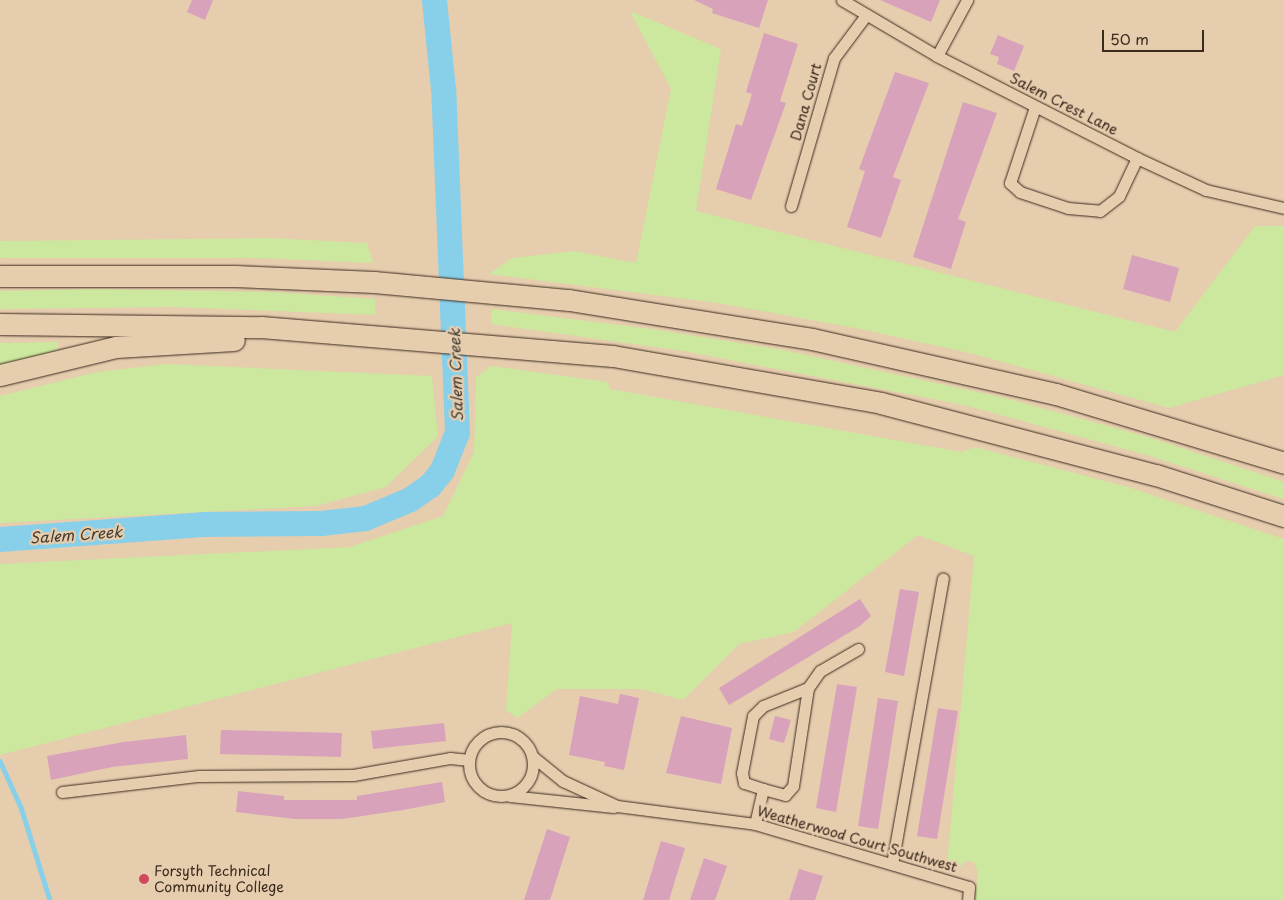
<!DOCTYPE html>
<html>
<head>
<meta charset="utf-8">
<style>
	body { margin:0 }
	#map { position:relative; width:1284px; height:900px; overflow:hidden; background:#e6cdae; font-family:"Playpen Sans",sans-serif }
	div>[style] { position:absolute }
	.green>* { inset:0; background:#cce79e }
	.stream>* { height:4.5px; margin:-2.25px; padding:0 2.25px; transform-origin:2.25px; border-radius:2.25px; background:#88d0e9 }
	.river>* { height:25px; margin:-12.5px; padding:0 12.5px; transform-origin:12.5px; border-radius:12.5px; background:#88d0e9 }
	.building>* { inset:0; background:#d7a2ba }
	.roads { filter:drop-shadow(0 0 1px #3b2a1e) drop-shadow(0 0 1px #3b2a1e) }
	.minor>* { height:11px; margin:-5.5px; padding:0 5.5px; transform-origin:5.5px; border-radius:5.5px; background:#e6cdae }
	.minor>.ring { margin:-5.5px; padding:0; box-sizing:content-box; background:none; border:11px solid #e6cdae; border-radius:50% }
	.motorway>* { height:21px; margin:-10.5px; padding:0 10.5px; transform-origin:10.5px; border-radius:10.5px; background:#e6cdae }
	.dots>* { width:14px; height:14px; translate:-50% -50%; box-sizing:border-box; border:2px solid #e6cdae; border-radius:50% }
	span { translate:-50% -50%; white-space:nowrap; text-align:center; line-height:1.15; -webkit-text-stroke:4.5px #e6cdae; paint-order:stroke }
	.street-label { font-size:14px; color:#3b2a1e }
	.poi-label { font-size:14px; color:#3b2a1e }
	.left { translate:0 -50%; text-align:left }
	.water-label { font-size:15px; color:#433b32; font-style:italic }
	.scale { position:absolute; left:1102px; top:30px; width:102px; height:22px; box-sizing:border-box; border:2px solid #3b2a1e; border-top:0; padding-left:6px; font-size:15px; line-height:18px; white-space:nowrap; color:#3b2a1e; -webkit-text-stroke:4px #e6cdae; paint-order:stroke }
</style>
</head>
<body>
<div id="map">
	<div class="green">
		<i style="clip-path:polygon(630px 11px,721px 49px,696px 211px,1175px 332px,1255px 226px,1284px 226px,1284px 375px,1169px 408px,974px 354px,860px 329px,718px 303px,489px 274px,512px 258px,574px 251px,636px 263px,671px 89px)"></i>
		<i style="clip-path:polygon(268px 238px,367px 243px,373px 263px,252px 258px,0 258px,0 241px)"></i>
		<i style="clip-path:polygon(96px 289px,273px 292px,375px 299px,375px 315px,172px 307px,0 309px,0 291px)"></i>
		<i style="clip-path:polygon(492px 309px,659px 330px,783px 350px,1005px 398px,1148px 437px,1284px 482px,1284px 499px,1147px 455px,964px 405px,683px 351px,491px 324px)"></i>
		<i style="clip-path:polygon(58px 342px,58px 350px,0 366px,0 343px)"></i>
		<i style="clip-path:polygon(167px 364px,432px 376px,438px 436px,386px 487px,316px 506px,0 523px,0 396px,97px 372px)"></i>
		<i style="clip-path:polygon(491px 366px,608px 382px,610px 389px,962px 452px,975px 447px,1128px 487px,1284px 539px,1284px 900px,975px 900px,978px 873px,974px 862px,965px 861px,960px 867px,947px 866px,974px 556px,918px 535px,794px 632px,739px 644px,683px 700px,641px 689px,557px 689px,517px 718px,506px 710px,512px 623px,0 755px,0 564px,350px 547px,443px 516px,474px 452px,476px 377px)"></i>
	</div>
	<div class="stream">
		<i style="left:0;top:761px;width:51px;rotate:65.5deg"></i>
		<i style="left:21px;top:807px;width:97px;rotate:72.7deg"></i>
	</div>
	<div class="river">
		<i style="left:0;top:539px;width:203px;rotate:-4.2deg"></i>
		<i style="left:202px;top:524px;width:119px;rotate:-0.5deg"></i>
		<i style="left:321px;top:523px;width:44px;rotate:-6.5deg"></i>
		<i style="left:365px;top:518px;width:49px;rotate:-22.9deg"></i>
		<i style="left:410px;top:499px;width:24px;rotate:-35deg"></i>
		<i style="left:430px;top:485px;width:19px;rotate:-51deg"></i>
		<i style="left:442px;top:470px;width:41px;rotate:-68.5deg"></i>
		<i style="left:457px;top:432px;width:343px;rotate:-92.3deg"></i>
		<i style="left:443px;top:89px;width:89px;rotate:-95.8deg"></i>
	</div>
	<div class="building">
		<i style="clip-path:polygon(192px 0,213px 0,205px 20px,187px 12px)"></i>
		<i style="clip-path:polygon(694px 0,768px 0,759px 28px,712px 13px,713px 9px)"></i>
		<i style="clip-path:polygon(880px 0,940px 0,931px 22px)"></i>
		<i style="clip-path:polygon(764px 33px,798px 44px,780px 101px,786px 103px,751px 200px,716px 189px,736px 124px,742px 126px,752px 94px,746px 92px)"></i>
		<i style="clip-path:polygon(998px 35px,1024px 46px,1014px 71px,997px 64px,999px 57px,990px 54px)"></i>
		<i style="clip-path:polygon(895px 72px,929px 83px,893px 177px,901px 180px,881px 238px,847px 227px,865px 171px,859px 169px)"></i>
		<i style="clip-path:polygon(963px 102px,997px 113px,958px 219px,966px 222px,951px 269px,913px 257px)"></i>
		<i style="clip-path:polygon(1132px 255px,1179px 268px,1170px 302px,1123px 289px)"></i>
		<i style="clip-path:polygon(900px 589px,919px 592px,904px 676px,885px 672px)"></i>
		<i style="clip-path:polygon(860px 599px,871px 616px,860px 626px,729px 705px,719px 688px)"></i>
		<i style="clip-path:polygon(837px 684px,857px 687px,836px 812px,816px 808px)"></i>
		<i style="clip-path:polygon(620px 694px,639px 698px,624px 770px,604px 766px,605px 762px,569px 755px,580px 696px,618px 704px)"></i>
		<i style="clip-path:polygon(878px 698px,898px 701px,878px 829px,858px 826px)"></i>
		<i style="clip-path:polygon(938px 708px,958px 711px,937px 839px,917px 836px)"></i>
		<i style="clip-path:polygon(681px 716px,732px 728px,721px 784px,666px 773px)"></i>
		<i style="clip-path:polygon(775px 716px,791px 720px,784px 743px,769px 739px)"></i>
		<i style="clip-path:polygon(444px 723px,446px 741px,373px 749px,371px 731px)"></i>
		<i style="clip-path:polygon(221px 730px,342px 733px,341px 757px,220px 754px)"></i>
		<i style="clip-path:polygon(186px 735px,188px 759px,112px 767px,51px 780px,47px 756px,124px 742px)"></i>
		<i style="clip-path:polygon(442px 782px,445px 802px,403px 810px,342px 819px,295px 819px,236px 812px,238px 791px,284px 796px,284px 800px,357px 800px,357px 796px)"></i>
		<i style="clip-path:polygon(547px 829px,570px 837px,550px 900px,524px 900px)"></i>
		<i style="clip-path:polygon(661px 841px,685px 848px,669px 900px,643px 900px)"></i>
		<i style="clip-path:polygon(704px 858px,727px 866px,715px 900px,690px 900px)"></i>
		<i style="clip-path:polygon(799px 869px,823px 876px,815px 900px,789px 900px)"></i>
	</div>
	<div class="roads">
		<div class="minor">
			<i style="left:842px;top:0;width:110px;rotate:30.5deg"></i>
			<i style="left:937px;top:56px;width:225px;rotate:27deg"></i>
			<i style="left:1137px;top:158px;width:76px;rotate:24.9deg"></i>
			<i style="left:1206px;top:190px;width:80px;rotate:13deg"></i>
			<i style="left:937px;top:56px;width:64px;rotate:-61.8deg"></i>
			<i style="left:1035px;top:107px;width:80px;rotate:108.2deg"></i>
			<i style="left:1010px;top:183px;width:13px;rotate:42deg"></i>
			<i style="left:1020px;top:192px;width:51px;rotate:18.4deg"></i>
			<i style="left:1068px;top:208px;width:32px;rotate:5deg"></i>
			<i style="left:1100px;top:211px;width:24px;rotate:-38deg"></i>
			<i style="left:1119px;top:196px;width:42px;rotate:-64.7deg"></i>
			<i style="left:791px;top:206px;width:154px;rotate:-73.8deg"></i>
			<i style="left:834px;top:58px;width:54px;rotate:-53.3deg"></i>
			<i class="ring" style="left:469px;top:732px;width:53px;height:53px"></i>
			<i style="left:532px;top:756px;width:40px;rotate:39deg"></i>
			<i style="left:563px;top:781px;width:60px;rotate:24.8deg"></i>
			<i style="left:617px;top:806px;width:139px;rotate:7.4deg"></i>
			<i style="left:755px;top:824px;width:223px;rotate:16.4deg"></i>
			<i style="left:969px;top:887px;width:13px;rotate:94deg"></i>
			<i style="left:763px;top:789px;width:20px;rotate:-162deg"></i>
			<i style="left:744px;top:783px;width:10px;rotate:-101deg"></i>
			<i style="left:742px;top:773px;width:58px;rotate:-79.1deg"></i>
			<i style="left:753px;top:716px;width:14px;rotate:-45deg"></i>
			<i style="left:763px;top:706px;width:48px;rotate:-21.8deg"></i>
			<i style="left:62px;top:792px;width:138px;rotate:-6.7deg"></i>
			<i style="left:199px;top:776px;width:154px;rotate:-0.4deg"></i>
			<i style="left:353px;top:775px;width:98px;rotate:-9.9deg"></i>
			<i style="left:450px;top:758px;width:19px;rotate:6deg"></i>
			<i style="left:510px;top:796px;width:104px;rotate:6.1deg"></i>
			<i style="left:755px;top:824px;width:36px;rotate:-77deg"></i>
			<i style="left:763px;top:789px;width:23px;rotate:15deg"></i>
			<i style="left:785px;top:795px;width:12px;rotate:-48deg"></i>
			<i style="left:793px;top:786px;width:99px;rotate:-81.3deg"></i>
			<i style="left:808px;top:688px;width:21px;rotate:-55deg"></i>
			<i style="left:820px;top:671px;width:44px;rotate:-30.1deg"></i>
			<i style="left:892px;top:864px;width:290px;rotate:-79.9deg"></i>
		</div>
		<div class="motorway">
			<i style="left:0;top:276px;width:235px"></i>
			<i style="left:235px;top:276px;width:139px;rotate:2.5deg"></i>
			<i style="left:374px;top:282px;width:196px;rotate:5.3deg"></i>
			<i style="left:569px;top:300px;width:246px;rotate:9.1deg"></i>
			<i style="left:812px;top:339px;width:250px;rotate:12.7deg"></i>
			<i style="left:1056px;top:394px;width:238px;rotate:16.8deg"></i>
			<i style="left:0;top:324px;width:261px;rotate:0.7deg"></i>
			<i style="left:261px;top:327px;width:353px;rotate:4.7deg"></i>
			<i style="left:613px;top:356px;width:272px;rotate:9.9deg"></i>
			<i style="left:881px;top:403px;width:284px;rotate:14.7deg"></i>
			<i style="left:1156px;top:475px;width:134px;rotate:17.8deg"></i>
			<i style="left:0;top:375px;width:119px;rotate:-13.6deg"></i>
			<i style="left:116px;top:347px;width:118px;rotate:-3.4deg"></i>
		</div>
	</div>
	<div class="dots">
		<i style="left:144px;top:879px;background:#d1495b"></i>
	</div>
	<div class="street-label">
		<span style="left:806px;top:102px;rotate:-74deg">Dana Court</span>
		<span style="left:1064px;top:104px;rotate:27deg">Salem Crest Lane</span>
		<span style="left:857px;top:839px;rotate:16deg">Weatherwood Court Southwest</span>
	</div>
	<div class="poi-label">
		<span class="left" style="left:154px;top:879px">Forsyth Technical<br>Community College</span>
	</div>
	<div class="water-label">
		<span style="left:455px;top:375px;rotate:-92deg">Salem Creek</span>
		<span style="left:76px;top:534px;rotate:-4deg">Salem Creek</span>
	</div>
	<div class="scale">50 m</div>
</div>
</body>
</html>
